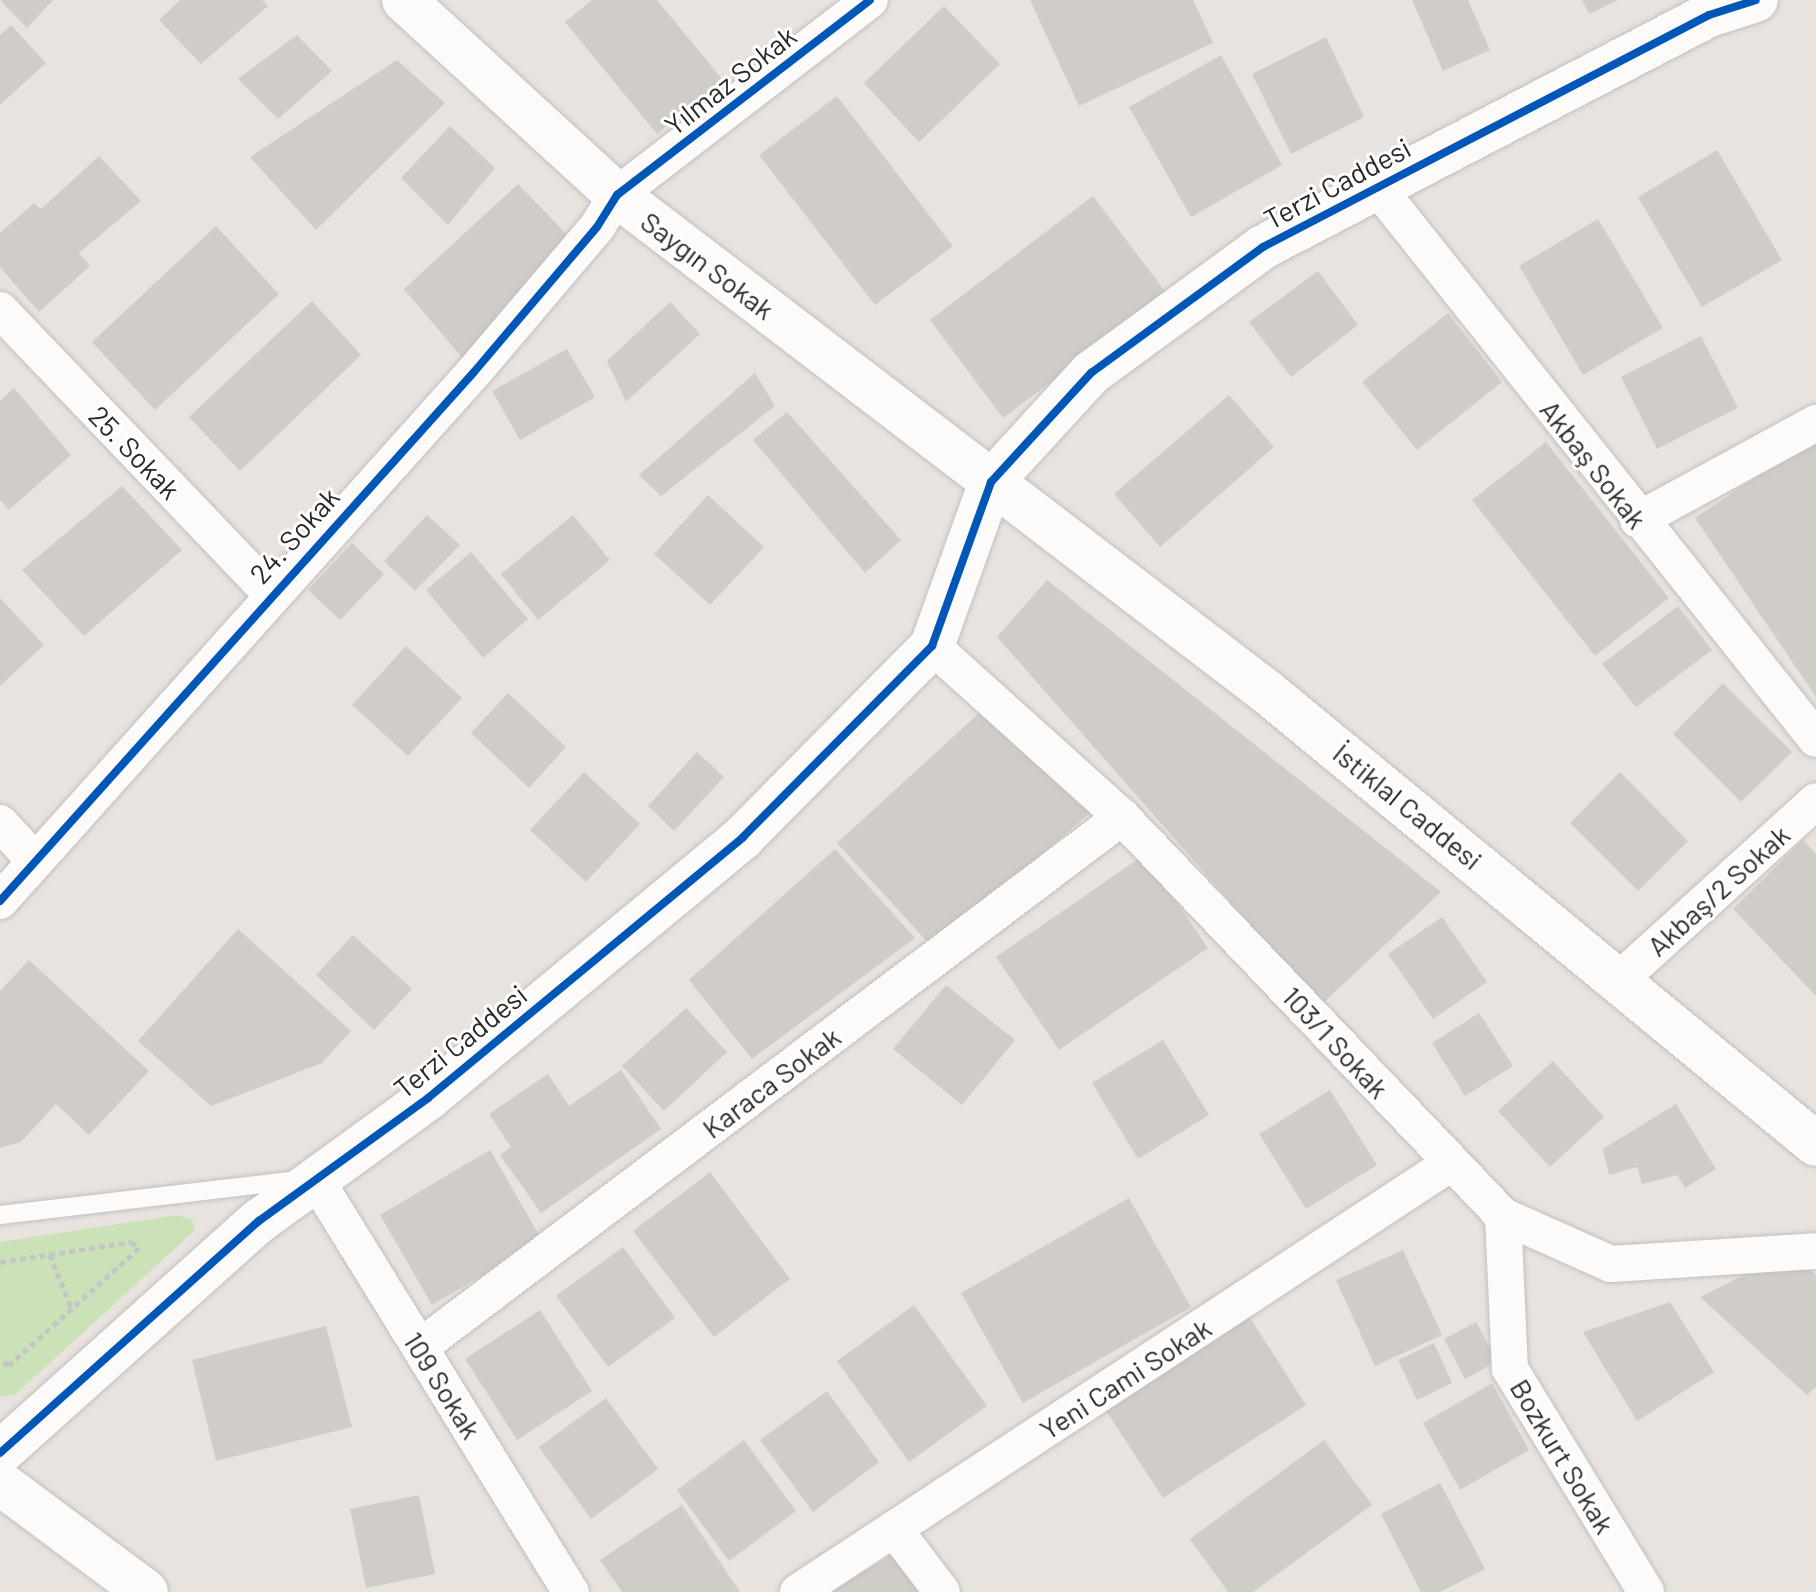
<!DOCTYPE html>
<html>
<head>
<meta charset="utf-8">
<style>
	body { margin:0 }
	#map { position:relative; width:1816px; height:1592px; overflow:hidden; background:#e8e3de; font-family:Barlow,sans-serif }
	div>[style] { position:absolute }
	.green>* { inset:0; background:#cbe1b8 }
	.building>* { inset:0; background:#d0cdc9 }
	.path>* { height:5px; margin-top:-2.5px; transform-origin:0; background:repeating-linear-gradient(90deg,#c6c5c5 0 6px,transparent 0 10px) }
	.roads { filter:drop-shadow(0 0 2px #c1bfbf) drop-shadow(0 0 2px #c1bfbf) }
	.lane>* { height:18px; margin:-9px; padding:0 9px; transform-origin:9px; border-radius:9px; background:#fcfbfa }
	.street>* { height:36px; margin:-18px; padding:0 18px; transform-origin:18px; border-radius:18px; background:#fcfbfa }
	.secondary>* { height:44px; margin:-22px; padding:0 22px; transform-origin:22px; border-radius:22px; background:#fcfbfa }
	.cycleway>* { height:8px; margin:-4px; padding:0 4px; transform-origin:4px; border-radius:4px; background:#0057b8 }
	span { translate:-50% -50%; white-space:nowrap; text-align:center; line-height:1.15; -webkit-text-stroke:6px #fff; paint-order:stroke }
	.street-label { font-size:28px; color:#292929 }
</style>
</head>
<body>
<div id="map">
	<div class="green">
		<i style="clip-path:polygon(178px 1215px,192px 1220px,195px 1230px,16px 1394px,0 1397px,0 1242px)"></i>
	</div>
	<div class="building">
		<i style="clip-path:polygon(0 0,53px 0,27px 28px)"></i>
		<i style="clip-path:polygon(180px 0,262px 0,268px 6px,201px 64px,159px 20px)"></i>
		<i style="clip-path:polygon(592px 0,657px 0,723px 80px,657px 134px,565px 22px)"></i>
		<i style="clip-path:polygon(1030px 0,1193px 0,1213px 43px,1079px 106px)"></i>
		<i style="clip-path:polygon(1412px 0,1468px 0,1490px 50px,1443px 71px)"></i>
		<i style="clip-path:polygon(1582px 0,1618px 0,1589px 14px)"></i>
		<i style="clip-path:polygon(944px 6px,1000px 64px,919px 142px,864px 83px)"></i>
		<i style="clip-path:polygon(11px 25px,46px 63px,0 105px,0 35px)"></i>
		<i style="clip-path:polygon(297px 35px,332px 71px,278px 119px,238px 79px)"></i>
		<i style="clip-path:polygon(1326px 37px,1364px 117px,1291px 154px,1252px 74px)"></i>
		<i style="clip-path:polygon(1221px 55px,1282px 165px,1191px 217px,1129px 107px)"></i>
		<i style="clip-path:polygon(397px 60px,445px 103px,316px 230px,250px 157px)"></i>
		<i style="clip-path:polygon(837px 96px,953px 246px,875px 305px,759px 155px)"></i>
		<i style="clip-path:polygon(450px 126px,495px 168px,448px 225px,401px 178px)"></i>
		<i style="clip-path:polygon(1717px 150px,1782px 260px,1702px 307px,1638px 197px)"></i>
		<i style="clip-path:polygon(99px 156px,141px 201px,79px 253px,90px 266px,39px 312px,0 267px,0 233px,34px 203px,41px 209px)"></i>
		<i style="clip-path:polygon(518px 184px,580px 248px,474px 372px,404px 289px)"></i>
		<i style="clip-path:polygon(1093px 196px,1167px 294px,1003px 418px,930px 320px)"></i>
		<i style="clip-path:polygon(1598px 219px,1663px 328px,1583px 375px,1519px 266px)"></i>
		<i style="clip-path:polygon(216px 226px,279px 294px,155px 410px,92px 342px)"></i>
		<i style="clip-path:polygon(1318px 271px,1358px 325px,1291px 377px,1249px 322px)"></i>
		<i style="clip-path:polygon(312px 301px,361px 355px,240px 471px,189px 417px)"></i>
		<i style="clip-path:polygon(670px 302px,700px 334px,626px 402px,607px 361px)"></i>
		<i style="clip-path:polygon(1448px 313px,1502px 382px,1417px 450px,1362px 382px)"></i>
		<i style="clip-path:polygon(1701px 336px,1738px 408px,1657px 449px,1621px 377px)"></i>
		<i style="clip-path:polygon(567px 349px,595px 397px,520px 440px,492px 391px)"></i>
		<i style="clip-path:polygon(755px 373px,775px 406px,661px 496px,639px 475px)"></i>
		<i style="clip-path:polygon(14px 388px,71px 455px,9px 510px,0 500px,0 401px)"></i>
		<i style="clip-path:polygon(1229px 395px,1274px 447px,1160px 547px,1114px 494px)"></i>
		<i style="clip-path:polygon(787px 412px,901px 540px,865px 573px,753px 440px)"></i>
		<i style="clip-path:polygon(1816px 436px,1816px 697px,1695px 518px)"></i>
		<i style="clip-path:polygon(1546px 442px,1669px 598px,1595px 656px,1472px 500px)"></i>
		<i style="clip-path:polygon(122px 486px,182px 550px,84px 636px,22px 570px)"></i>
		<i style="clip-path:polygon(708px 495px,764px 547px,710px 605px,654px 554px)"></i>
		<i style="clip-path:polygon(427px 515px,460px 545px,415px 591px,384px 561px)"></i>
		<i style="clip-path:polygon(573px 515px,610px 560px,538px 620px,501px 574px)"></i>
		<i style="clip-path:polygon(352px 543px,384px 574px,340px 620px,308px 590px)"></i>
		<i style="clip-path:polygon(471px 552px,528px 619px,483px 658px,426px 590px)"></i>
		<i style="clip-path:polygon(1047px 580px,1441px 892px,1321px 1005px,997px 637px)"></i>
		<i style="clip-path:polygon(0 598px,44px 645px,0 686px)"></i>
		<i style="clip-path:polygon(1678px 606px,1712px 650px,1636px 707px,1602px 664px)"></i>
		<i style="clip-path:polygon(406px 646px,462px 698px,408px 756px,352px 705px)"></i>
		<i style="clip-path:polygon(1723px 683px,1792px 752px,1741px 802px,1673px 734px)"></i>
		<i style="clip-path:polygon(508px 693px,566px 747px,529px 788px,471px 733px)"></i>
		<i style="clip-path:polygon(989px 704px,1098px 806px,933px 948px,837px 843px)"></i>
		<i style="clip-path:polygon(697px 752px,724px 777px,674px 831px,648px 806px)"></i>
		<i style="clip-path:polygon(584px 772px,640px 824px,586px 882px,530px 830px)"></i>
		<i style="clip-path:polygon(1620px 772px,1688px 841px,1638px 891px,1570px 823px)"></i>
		<i style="clip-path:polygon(1803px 840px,1816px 854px,1816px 996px,1733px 909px)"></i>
		<i style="clip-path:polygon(835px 849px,915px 938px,752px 1059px,689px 980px)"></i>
		<i style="clip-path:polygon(1144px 855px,1208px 948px,1059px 1050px,996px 957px)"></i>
		<i style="clip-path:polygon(1442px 917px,1487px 982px,1433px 1019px,1388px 954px)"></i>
		<i style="clip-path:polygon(238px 929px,351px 1031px,322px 1063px,211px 1106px,138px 1041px)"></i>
		<i style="clip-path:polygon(353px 935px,412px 989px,374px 1030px,316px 975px)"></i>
		<i style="clip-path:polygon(29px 960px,149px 1071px,89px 1135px,56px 1104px,21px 1142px,0 1148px,0 991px)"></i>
		<i style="clip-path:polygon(946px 985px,1015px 1040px,962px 1105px,893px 1049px)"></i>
		<i style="clip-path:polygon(686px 1008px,727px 1052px,664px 1111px,622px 1066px)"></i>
		<i style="clip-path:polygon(1479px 1013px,1513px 1066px,1465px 1096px,1432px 1043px)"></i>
		<i style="clip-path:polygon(1163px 1040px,1209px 1115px,1138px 1159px,1092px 1083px)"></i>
		<i style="clip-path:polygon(1553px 1061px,1604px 1117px,1550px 1167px,1498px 1111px)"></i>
		<i style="clip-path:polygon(621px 1070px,661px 1129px,541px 1213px,500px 1155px,511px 1147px,489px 1114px,548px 1074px,569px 1106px)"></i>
		<i style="clip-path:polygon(1330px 1090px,1377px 1165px,1306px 1209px,1259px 1134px)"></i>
		<i style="clip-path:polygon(1676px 1104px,1716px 1169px,1685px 1188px,1677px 1175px,1642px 1184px,1637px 1167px,1609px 1175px,1603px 1149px)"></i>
		<i style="clip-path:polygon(490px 1150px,542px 1240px,432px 1305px,380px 1215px)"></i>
		<i style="clip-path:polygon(710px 1172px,790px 1279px,714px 1337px,633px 1231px)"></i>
		<i style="clip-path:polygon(1129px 1198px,1191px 1307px,1023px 1403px,961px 1293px)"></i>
		<i style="clip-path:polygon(623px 1247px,675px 1318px,608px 1367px,556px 1296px)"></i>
		<i style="clip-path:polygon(1403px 1250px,1442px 1335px,1375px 1366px,1336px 1280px)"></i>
		<i style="clip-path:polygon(1789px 1252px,1816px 1275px,1816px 1387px,1807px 1395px,1700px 1297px)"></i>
		<i style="clip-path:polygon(1670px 1302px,1714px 1372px,1637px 1421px,1583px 1332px)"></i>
		<i style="clip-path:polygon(914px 1305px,987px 1406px,909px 1462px,837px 1361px)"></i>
		<i style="clip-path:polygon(540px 1310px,592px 1391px,517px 1440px,465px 1359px)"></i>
		<i style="clip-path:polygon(1247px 1313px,1306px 1405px,1163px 1498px,1103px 1406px)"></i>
		<i style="clip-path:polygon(1476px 1322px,1497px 1361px,1465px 1379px,1444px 1339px)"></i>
		<i style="clip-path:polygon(326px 1326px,352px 1427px,216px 1461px,192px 1360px)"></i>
		<i style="clip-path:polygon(1434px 1343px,1452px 1383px,1417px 1400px,1398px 1360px)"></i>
		<i style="clip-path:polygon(1492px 1383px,1529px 1450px,1460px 1490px,1423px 1423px)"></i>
		<i style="clip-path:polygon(827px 1391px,879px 1462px,813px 1512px,760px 1440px)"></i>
		<i style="clip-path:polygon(606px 1398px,658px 1469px,591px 1519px,539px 1447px)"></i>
		<i style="clip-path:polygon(744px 1440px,796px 1511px,729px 1561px,677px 1490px)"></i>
		<i style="clip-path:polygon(1324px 1440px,1372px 1505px,1253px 1592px,1228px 1592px,1190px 1539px)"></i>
		<i style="clip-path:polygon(1440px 1483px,1485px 1569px,1440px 1592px,1421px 1592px,1381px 1514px)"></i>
		<i style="clip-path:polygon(419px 1495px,435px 1574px,366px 1588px,350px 1509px)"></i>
		<i style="clip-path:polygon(682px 1505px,740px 1592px,622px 1592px,600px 1560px)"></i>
		<i style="clip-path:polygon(899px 1551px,922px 1592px,828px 1592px)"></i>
	</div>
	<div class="path">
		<i style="left:50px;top:1254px;width:60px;rotate:68.6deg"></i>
		<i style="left:0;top:1262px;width:133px;rotate:-8.7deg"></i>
		<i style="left:131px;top:1242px;width:10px;rotate:37deg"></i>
		<i style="left:139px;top:1248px;width:175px;rotate:138deg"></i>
		<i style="left:9px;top:1365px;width:10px;rotate:-156deg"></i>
	</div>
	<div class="roads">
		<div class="lane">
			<i style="left:0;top:1215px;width:299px;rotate:-6.7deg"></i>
		</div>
		<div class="street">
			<i style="left:1377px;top:187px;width:705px;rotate:51.51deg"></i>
			<i style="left:0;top:310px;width:391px;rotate:46.3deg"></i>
			<i style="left:1638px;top:520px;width:203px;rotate:-28.6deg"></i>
			<i style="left:932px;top:646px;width:256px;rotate:42deg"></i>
			<i style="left:1122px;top:817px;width:552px;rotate:46.32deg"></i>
			<i style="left:1503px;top:1216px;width:118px;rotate:24deg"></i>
			<i style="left:1611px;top:1264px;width:205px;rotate:-3.6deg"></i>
			<i style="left:0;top:823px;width:52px;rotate:47.4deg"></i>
			<i style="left:0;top:901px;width:710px;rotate:-48.14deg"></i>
			<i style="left:474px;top:372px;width:190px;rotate:-49.7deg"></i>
			<i style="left:597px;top:227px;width:38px;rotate:-58deg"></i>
			<i style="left:617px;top:195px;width:319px;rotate:-37.6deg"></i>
			<i style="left:1621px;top:978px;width:263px;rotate:-42.2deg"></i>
			<i style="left:315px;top:1178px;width:487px;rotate:58.3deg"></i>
			<i style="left:1503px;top:1216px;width:153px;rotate:87.4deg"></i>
			<i style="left:1510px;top:1369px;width:261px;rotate:58.6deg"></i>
			<i style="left:420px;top:1347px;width:880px;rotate:-37.05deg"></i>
			<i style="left:894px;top:1529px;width:79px;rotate:52.7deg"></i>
			<i style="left:798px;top:1592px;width:781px;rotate:-33.3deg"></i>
		</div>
		<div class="secondary">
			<i style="left:404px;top:0;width:289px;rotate:42.5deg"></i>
			<i style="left:617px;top:195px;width:818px;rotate:37.4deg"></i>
			<i style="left:1267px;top:692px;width:711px;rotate:39.47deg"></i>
			<i style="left:991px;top:482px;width:148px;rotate:-47.5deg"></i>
			<i style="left:1091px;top:373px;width:213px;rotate:-36.2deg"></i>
			<i style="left:1263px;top:247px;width:503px;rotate:-27.48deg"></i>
			<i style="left:1709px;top:15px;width:49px;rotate:-17.7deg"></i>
			<i style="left:0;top:1453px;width:348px;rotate:-41.9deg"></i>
			<i style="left:259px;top:1221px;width:209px;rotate:-36deg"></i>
			<i style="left:428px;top:1098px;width:409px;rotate:-39.6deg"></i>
			<i style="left:743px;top:837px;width:269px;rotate:-45.3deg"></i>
			<i style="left:932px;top:646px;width:174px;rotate:-70.2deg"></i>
			<i style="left:0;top:1483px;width:182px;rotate:36.7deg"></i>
		</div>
	</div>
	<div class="cycleway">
		<i style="left:0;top:901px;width:710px;rotate:-48.14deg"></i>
		<i style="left:474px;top:372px;width:190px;rotate:-49.7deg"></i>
		<i style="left:597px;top:227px;width:38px;rotate:-58deg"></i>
		<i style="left:617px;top:195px;width:319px;rotate:-37.6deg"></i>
		<i style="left:0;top:1453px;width:348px;rotate:-41.9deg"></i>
		<i style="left:259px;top:1221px;width:209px;rotate:-36deg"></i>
		<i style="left:428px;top:1098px;width:409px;rotate:-39.6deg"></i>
		<i style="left:743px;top:837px;width:269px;rotate:-45.3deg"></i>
		<i style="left:932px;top:646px;width:174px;rotate:-70.2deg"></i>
		<i style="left:991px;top:482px;width:148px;rotate:-47.5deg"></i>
		<i style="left:1091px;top:373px;width:213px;rotate:-36.2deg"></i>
		<i style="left:1263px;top:247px;width:503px;rotate:-27.48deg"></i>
		<i style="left:1709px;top:15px;width:49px;rotate:-17.7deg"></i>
	</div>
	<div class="street-label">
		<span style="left:730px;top:80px;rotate:-38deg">Yılmaz Sokak</span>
		<span style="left:1337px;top:183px;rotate:-28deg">Terzi Caddesi</span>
		<span style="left:708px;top:265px;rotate:37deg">Saygın Sokak</span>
		<span style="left:135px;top:452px;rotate:46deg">25. Sokak</span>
		<span style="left:1594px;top:464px;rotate:52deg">Akbaş Sokak</span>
		<span style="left:294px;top:535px;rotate:-48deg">24. Sokak</span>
		<span style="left:1408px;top:806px;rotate:39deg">İstiklal Caddesi</span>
		<span style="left:1718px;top:890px;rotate:-42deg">Akbaş/2 Sokak</span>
		<span style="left:460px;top:1041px;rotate:-39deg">Terzi Caddesi</span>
		<span style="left:1336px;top:1042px;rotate:47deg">103/1 Sokak</span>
		<span style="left:771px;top:1082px;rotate:-37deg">Karaca Sokak</span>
		<span style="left:1125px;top:1378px;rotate:-33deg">Yeni Cami Sokak</span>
		<span style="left:443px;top:1385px;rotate:58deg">109 Sokak</span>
		<span style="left:1563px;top:1456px;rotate:59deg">Bozkurt Sokak</span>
	</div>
</div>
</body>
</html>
